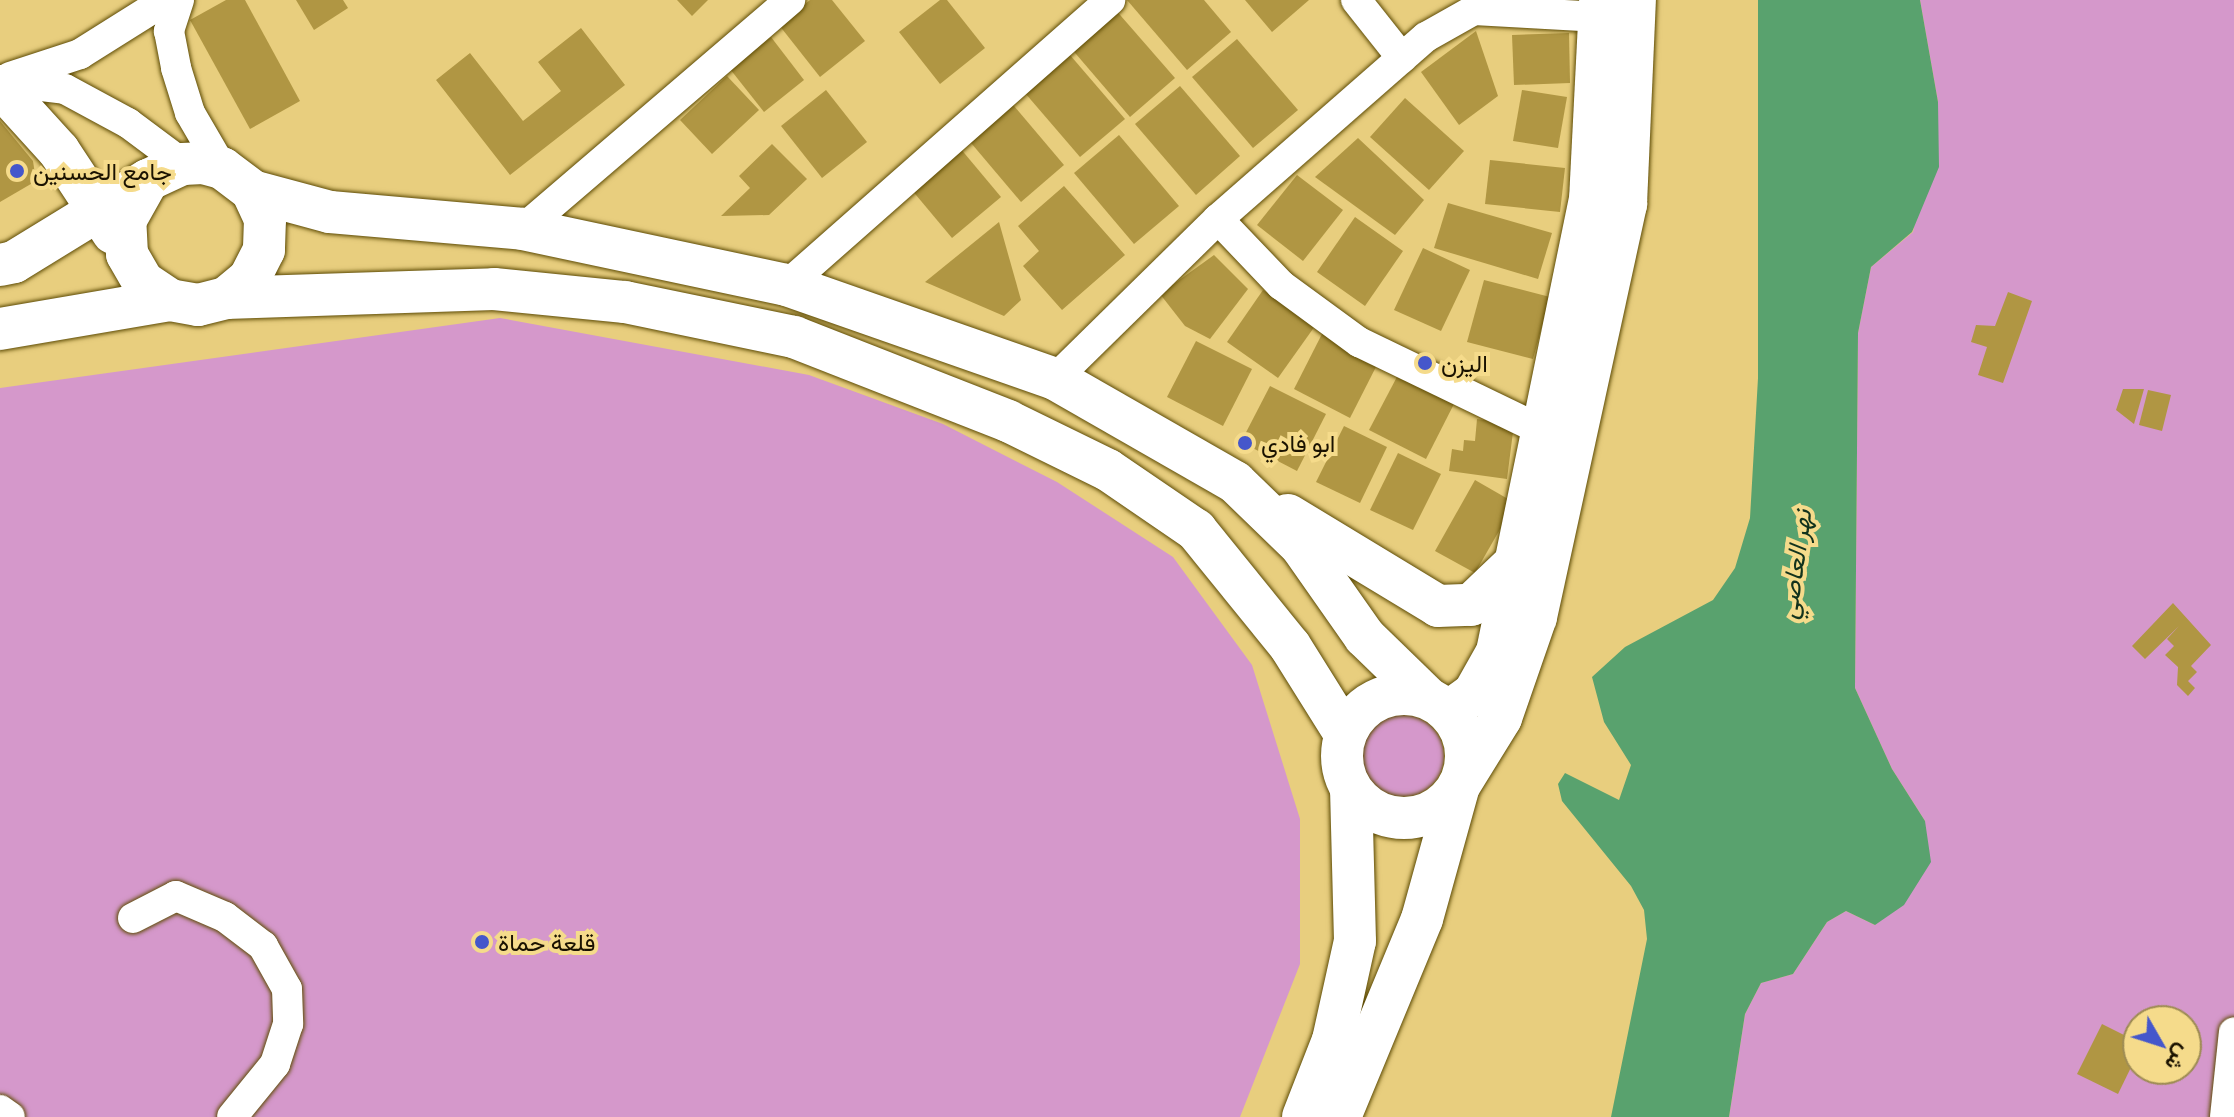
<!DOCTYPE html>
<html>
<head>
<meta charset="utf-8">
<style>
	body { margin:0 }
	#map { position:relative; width:2234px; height:1117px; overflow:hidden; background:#e8ce7e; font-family:"Exo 2",Vazirmatn,sans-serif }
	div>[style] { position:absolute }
	.green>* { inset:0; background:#d598cb }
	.round { border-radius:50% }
	.water>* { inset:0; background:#59a26e }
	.building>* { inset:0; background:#b09643 }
	.roads { filter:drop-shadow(0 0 2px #5d4b05) drop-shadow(0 0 2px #5d4b05) }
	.street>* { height:30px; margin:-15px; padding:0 15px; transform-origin:15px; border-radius:15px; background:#fff }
	.secondary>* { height:42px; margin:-21px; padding:0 21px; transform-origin:21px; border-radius:21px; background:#fff }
	.secondary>.ring { margin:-21px; padding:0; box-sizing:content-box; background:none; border:42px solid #fff; border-radius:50% }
	.dots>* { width:22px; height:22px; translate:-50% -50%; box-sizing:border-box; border:4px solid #f5db8b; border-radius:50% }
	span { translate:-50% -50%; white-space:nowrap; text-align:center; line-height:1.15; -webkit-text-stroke:8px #f5db8b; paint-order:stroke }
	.poi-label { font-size:24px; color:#1a1200 }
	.left { translate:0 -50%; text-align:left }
	.water-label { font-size:26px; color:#12321c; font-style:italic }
	.north { position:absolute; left:2122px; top:1005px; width:80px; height:80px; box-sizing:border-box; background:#f5db8b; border:2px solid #9d8b53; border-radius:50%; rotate:129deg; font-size:22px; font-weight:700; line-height:32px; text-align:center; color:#1a1200 }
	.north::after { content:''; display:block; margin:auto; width:28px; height:36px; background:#4557cb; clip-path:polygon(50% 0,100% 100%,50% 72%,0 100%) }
</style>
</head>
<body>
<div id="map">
	<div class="green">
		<i style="clip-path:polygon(evenodd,1920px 0,2234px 0,2234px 1117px,1729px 1117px,1745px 1014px,1761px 983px,1793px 974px,1827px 922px,1846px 911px,1875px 925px,1925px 821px,1892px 769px,1855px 688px,1858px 333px,1871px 267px,1913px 232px,1938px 102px,1920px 0,2138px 1021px,2186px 1021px,2186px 1069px,2138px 1069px,2138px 1021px)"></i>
		<i style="clip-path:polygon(500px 318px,809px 375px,943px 424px,1057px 482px,1173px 557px,1252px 665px,1300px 819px,1300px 964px,1240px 1117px,0 1117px,0 388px)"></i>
		<i class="round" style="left:1362px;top:715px;width:82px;height:82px"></i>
	</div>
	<div class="water">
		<i style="clip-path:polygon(1758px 0,1920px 0,1938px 102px,1939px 167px,1912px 232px,1871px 267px,1858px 333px,1855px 688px,1892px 769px,1925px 821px,1931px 862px,1904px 905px,1875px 925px,1846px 911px,1827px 922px,1793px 974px,1761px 983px,1745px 1014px,1729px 1117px,1611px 1117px,1647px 939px,1644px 910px,1631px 886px,1562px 801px,1558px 784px,1565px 773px,1619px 800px,1631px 765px,1604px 722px,1592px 677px,1625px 647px,1713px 600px,1735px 568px,1750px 518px,1758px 378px)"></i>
	</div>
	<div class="building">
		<i style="clip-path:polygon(226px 0,245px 0,300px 101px,250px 129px,190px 20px)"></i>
		<i style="clip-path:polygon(296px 0,343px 0,348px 8px,314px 30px)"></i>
		<i style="clip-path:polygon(677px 0,708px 0,692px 16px)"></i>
		<i style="clip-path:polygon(810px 0,832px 0,865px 41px,820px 77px,779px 25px)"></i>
		<i style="clip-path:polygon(940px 0,947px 0,985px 48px,940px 84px,899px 32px)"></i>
		<i style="clip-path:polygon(1127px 0,1204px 0,1231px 32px,1187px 70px)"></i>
		<i style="clip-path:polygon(1245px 0,1309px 0,1272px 32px)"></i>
		<i style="clip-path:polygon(1114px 8px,1175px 78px,1130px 117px,1070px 47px)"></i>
		<i style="clip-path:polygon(581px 28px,625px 85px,510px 175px,436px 80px,470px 53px,523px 121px,561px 91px,538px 62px)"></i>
		<i style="clip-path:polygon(1476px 31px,1498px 96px,1459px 125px,1421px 72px)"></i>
		<i style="clip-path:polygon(1569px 33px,1570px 83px,1514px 85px,1512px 35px)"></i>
		<i style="clip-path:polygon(771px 37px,804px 80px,764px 112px,730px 69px)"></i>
		<i style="clip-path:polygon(1237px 39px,1298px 110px,1253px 148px,1192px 77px)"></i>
		<i style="clip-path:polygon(1064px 48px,1125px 119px,1080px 157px,1019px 86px)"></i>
		<i style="clip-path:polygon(727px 76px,759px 110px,712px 154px,680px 120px)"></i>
		<i style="clip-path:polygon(1180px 86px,1240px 156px,1196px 195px,1135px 124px)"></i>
		<i style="clip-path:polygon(826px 90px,867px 142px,822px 178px,781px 126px)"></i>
		<i style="clip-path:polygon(1522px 90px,1567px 97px,1558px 148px,1513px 141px)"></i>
		<i style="clip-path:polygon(1405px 98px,1464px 151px,1429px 190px,1370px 137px)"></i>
		<i style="clip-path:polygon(1009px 100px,1064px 165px,1021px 202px,966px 137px)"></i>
		<i style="clip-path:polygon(0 121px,33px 161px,36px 181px,0 202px)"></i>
		<i style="clip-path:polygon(1119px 135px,1179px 206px,1134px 244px,1074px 173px)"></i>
		<i style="clip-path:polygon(1358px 138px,1424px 200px,1395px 235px,1315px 177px)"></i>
		<i style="clip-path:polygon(772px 144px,807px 179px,769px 215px,721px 216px,750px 188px,739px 176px)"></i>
		<i style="clip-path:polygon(960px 148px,1001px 197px,952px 238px,911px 189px)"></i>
		<i style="clip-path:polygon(1490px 160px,1565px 168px,1560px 212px,1485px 204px)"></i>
		<i style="clip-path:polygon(1297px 175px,1343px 210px,1303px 261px,1257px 225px)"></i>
		<i style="clip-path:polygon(1064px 186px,1125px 255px,1062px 310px,1023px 266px,1039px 251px,1018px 226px)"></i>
		<i style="clip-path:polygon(1448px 203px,1552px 233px,1538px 279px,1434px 248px)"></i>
		<i style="clip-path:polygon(1355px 217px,1403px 251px,1365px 306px,1317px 272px)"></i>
		<i style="clip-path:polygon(999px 222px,1021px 300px,1004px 316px,925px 282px)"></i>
		<i style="clip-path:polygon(1423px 248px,1470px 270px,1441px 331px,1394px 310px)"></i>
		<i style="clip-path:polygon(1214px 255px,1248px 289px,1210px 339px,1185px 326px,1160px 294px)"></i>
		<i style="clip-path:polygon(1484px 280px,1550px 297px,1533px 359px,1467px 342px)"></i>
		<i style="clip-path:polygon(1263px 290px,1315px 326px,1278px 378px,1227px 342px)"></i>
		<i style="clip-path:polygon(2008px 292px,2032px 301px,2003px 383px,1978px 375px,1987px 347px,1971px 342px,1976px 325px,1995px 326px)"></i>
		<i style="clip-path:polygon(1323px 332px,1379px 361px,1350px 418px,1294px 389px)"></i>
		<i style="clip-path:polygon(1196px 341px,1252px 369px,1223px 426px,1167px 397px)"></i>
		<i style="clip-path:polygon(1399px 373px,1455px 402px,1426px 459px,1369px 430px)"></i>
		<i style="clip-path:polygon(1270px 386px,1326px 414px,1297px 471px,1241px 442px)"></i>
		<i style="clip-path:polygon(2123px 389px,2144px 389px,2134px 424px,2116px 410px)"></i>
		<i style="clip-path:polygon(2148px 390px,2171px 395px,2162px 431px,2139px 425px)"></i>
		<i style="clip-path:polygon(1477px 419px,1514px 424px,1507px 479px,1449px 471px,1452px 449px,1463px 451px,1464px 440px,1475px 441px)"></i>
		<i style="clip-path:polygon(1344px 426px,1387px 447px,1360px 503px,1316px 482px)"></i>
		<i style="clip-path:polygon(1398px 453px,1441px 474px,1413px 530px,1370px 510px)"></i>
		<i style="clip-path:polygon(1475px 480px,1515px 503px,1475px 573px,1435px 551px)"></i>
		<i style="clip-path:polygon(2173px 603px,2211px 645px,2191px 666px,2197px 672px,2188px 681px,2195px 688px,2188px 696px,2177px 685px,2178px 667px,2165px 655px,2174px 646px,2167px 639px,2179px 626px,2145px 659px,2132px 646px)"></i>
		<i style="clip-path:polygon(2102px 1024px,2138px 1042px,2138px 1053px,2118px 1094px,2077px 1074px)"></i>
	</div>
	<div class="roads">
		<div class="street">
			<i style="left:179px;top:0;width:33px;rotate:108deg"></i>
			<i style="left:169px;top:31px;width:38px;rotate:79deg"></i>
			<i style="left:176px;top:68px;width:47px;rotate:72.7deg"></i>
			<i style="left:190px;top:113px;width:64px;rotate:59.8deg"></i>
			<i style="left:1356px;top:0;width:74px;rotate:51.6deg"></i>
			<i style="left:10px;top:77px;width:74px;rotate:-18.2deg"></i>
			<i style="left:80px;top:54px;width:102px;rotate:-32.1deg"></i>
			<i style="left:0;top:81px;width:65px;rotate:7deg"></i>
			<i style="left:65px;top:89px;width:72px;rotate:28.4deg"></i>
			<i style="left:128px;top:123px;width:69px;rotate:36.7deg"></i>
			<i style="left:1218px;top:219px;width:91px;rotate:46.3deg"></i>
			<i style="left:1281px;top:285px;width:97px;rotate:36.2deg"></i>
			<i style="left:1359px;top:342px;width:200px;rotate:25.8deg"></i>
			<i style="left:523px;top:229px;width:352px;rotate:-40.6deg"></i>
			<i style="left:787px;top:285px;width:431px;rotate:-41.4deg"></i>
			<i style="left:1055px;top:379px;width:228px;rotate:-44.5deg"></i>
			<i style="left:1218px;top:219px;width:276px;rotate:-41.2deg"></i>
			<i style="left:1426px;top:37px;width:55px;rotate:-29.4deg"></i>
			<i style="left:1474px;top:10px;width:126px;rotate:3.2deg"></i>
			<i style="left:133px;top:918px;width:48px;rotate:-27.1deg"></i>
			<i style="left:176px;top:896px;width:53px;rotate:23.2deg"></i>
			<i style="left:225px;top:917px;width:48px;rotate:37.3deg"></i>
			<i style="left:263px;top:946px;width:49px;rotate:60.8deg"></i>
			<i style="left:287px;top:989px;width:35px;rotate:88deg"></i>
			<i style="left:288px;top:1024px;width:42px;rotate:108deg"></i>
			<i style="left:275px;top:1064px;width:68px;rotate:129.1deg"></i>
			<i style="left:0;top:1110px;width:12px;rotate:35deg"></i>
			<i style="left:2225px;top:1117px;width:85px;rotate:-84deg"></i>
		</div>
		<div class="secondary">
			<i style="left:0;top:86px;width:88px;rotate:47.8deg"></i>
			<i style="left:59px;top:151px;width:98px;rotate:56.6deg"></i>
			<i style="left:252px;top:191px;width:81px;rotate:15.1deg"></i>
			<i style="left:330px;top:212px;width:194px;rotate:5deg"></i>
			<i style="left:523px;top:229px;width:270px;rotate:12deg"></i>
			<i style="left:787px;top:285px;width:284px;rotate:19.3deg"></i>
			<i style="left:1055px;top:379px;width:207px;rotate:29.8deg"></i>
			<i style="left:1235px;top:482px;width:92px;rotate:44.1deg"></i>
			<i style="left:1301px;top:546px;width:111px;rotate:54.9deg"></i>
			<i style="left:1365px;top:637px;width:86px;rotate:44.1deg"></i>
			<i style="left:0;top:265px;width:14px;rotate:-12deg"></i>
			<i style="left:14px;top:262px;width:157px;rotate:-31.5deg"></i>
			<i style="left:148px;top:180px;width:38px;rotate:-25deg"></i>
			<i style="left:183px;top:164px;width:20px;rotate:-3deg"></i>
			<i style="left:203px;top:163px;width:20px;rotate:15deg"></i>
			<i style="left:222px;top:168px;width:38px;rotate:37deg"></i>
			<i style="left:252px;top:191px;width:31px;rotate:65deg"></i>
			<i style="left:265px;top:219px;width:31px;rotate:92deg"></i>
			<i style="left:264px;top:250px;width:31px;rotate:117deg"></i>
			<i style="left:250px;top:278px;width:31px;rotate:140deg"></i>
			<i style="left:226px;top:298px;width:29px;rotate:166deg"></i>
			<i style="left:198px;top:305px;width:28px;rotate:-170deg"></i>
			<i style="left:170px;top:300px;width:32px;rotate:-146deg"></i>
			<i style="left:143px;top:282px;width:32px;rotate:-120deg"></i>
			<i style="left:127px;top:254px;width:33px;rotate:-93deg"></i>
			<i style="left:125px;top:221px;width:47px;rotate:-60.7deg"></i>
			<i style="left:226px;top:298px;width:268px;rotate:-1.9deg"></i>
			<i style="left:494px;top:289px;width:132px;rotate:5.7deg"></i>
			<i style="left:625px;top:302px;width:173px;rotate:11.7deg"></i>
			<i style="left:794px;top:337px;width:230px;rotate:21.4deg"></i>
			<i style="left:1008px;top:421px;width:111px;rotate:26.1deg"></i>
			<i style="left:1108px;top:470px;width:107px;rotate:34.3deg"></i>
			<i style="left:1196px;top:530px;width:149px;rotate:51deg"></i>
			<i style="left:1290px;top:646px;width:104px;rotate:58deg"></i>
			<i style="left:0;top:329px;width:172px;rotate:-9.7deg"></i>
			<i style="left:1288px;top:515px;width:175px;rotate:31.2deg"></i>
			<i style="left:1438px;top:606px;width:33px;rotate:-2deg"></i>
			<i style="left:1471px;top:605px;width:58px;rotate:-43.6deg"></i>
			<i class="ring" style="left:1342px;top:694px;width:82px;height:82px"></i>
			<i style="left:1448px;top:712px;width:32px;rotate:-36deg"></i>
			<i style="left:1474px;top:693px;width:47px;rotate:-60.7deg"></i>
			<i style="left:1497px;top:652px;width:461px;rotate:-78.4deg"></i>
			<i style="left:1590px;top:200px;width:200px;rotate:-87.1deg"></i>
			<i style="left:1303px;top:1117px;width:83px;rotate:-68.7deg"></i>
			<i style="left:1333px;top:1040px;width:101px;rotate:-77.5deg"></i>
			<i style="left:1355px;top:941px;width:151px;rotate:-91.5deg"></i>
			<i style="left:1340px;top:1117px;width:214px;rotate:-67.5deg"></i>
			<i style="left:1422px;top:919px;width:138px;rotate:-74.5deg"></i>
			<i style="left:1459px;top:786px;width:80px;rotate:-58.3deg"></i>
			<i style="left:1501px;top:718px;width:107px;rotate:-70.9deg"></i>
			<i style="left:1536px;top:617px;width:423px;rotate:-77.7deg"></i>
			<i style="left:1626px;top:204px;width:204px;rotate:-87.5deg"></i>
		</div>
	</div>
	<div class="dots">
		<i style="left:17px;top:171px;background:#4557cb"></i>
		<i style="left:1425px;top:363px;background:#4557cb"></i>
		<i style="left:1245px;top:443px;background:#4557cb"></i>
		<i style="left:482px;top:942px;background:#4557cb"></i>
	</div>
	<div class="poi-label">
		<span class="left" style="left:33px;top:171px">جامع الحسنين</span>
		<span class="left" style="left:1441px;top:363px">اليزن</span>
		<span class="left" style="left:1261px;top:443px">ابو فادي</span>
		<span class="left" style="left:498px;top:942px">قلعة حماة</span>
	</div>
	<div class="water-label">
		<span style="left:1794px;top:564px;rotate:-82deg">نهر العاصي</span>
	</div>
	<div class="north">ش</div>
</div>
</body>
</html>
